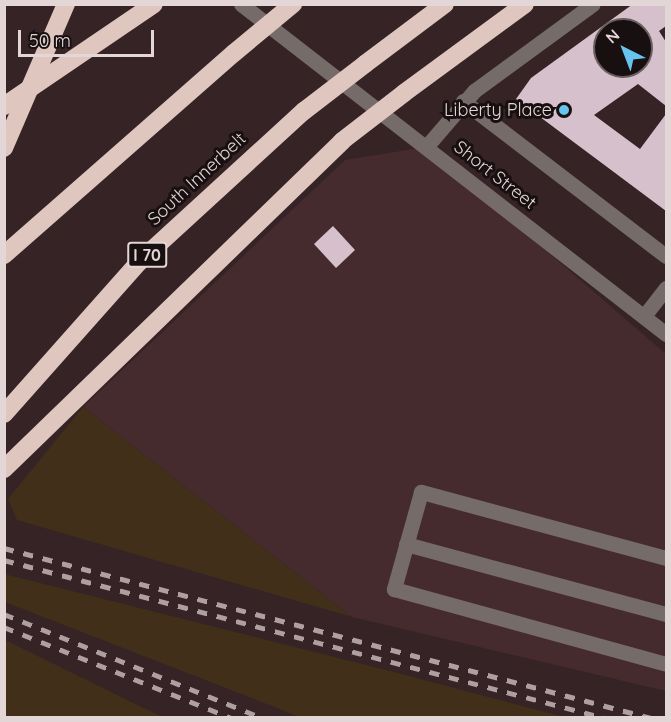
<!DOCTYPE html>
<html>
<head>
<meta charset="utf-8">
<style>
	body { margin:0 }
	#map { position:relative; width:671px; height:722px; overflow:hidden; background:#362325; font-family:Quicksand,sans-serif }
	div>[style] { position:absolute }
	.built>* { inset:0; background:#452b2d }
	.green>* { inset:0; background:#412f1a }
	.building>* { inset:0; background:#d6c0cc }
	.minor>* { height:15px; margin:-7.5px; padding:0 7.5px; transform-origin:7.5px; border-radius:7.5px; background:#756b68 }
	.highway>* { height:18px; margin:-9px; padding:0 9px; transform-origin:9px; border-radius:9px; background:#dfc7bf }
	.rail>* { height:4.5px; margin-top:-2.25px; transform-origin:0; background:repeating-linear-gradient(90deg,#ae9fa0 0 10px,transparent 0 20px) }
	.highway-bridge>* { height:18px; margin:-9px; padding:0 9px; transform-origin:9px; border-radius:9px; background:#dfc7bf }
	.dots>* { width:16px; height:16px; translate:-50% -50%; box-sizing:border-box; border:3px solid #180f10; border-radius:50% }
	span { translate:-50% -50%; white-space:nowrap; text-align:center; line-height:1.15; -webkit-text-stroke:6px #180f10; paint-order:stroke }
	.shield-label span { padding:2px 4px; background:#180f10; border:2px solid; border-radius:4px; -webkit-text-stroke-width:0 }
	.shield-label { font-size:16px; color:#e3d6d7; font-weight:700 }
	.poi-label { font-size:18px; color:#e3d6d7 }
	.right { translate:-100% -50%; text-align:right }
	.street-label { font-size:18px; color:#e3d6d7 }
	.frame { position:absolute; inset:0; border:6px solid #e3d6d7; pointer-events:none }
	.north { position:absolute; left:593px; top:18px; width:60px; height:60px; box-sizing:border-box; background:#180f10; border:2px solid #695f60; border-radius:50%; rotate:318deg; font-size:16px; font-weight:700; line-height:24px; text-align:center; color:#e3d6d7 }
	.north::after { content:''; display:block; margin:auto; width:21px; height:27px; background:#66c4ef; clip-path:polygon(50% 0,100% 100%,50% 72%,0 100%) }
	.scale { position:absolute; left:18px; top:30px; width:136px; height:27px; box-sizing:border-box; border:3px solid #e3d6d7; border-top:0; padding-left:8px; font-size:18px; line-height:21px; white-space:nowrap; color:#e3d6d7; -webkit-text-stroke:4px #180f10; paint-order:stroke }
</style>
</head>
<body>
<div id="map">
	<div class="built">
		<i style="clip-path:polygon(426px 147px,666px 354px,666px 691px,352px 617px,83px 407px,345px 160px)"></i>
	</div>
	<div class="green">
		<i style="clip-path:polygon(83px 407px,352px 617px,17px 520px,8px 499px)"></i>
		<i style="clip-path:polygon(4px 574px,394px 672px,564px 717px,300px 717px,5px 602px)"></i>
		<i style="clip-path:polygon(5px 640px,162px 717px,5px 717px)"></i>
	</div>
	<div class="building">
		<i style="clip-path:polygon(evenodd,633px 4px,666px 4px,666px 26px,659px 31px,666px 42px,666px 106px,638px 84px,594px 115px,640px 149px,666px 114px,666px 211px,516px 99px,531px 78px,633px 4px,605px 30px,641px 30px,641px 66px,605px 66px,605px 30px)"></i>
		<i style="clip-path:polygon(333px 226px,355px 250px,336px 268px,314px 244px)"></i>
	</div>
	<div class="minor">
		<i style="left:241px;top:4px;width:538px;rotate:37.83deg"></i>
		<i style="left:463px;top:101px;width:255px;rotate:37.4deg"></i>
		<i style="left:426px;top:147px;width:74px;rotate:-49.4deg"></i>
		<i style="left:474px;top:91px;width:147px;rotate:-36.2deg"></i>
		<i style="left:644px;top:316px;width:36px;rotate:-52deg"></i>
		<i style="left:406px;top:544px;width:269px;rotate:15.1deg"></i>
		<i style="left:666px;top:558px;width:254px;rotate:-164.9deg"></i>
		<i style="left:421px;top:492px;width:101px;rotate:105.6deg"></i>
		<i style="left:394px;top:589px;width:282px;rotate:15.4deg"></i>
	</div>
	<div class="highway">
		<i style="left:365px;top:64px;width:100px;rotate:-36.9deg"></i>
		<i style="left:404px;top:93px;width:150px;rotate:-36.3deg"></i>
		<i style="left:4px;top:148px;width:157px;rotate:-66.7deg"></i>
		<i style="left:4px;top:255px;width:306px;rotate:-41.3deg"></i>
		<i style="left:4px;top:414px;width:203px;rotate:-48.4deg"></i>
		<i style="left:139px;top:262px;width:224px;rotate:-42.5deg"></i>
		<i style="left:4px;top:469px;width:471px;rotate:-44.1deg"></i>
	</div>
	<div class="rail">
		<i style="left:4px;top:548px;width:669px;rotate:14.72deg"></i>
		<i style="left:4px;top:560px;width:621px;rotate:14.73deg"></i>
		<i style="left:4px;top:614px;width:279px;rotate:21.9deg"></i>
		<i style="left:4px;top:627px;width:245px;rotate:21.8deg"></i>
	</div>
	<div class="highway-bridge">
		<i style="left:234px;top:53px;width:77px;rotate:-39.7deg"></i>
		<i style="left:4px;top:106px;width:181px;rotate:-34.2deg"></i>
		<i style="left:304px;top:111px;width:77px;rotate:-37.6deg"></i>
		<i style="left:342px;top:141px;width:78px;rotate:-37.7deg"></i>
	</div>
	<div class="dots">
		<i style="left:564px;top:110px;background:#66c4ef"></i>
	</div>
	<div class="shield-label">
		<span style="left:147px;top:255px">I 70</span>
	</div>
	<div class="poi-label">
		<span class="right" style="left:552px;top:110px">Liberty Place</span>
	</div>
	<div class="street-label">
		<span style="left:495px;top:175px;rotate:38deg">Short Street</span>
		<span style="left:197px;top:179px;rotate:-43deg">South Innerbelt</span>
	</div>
	<div class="frame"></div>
	<div class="north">N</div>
	<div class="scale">50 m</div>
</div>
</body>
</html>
